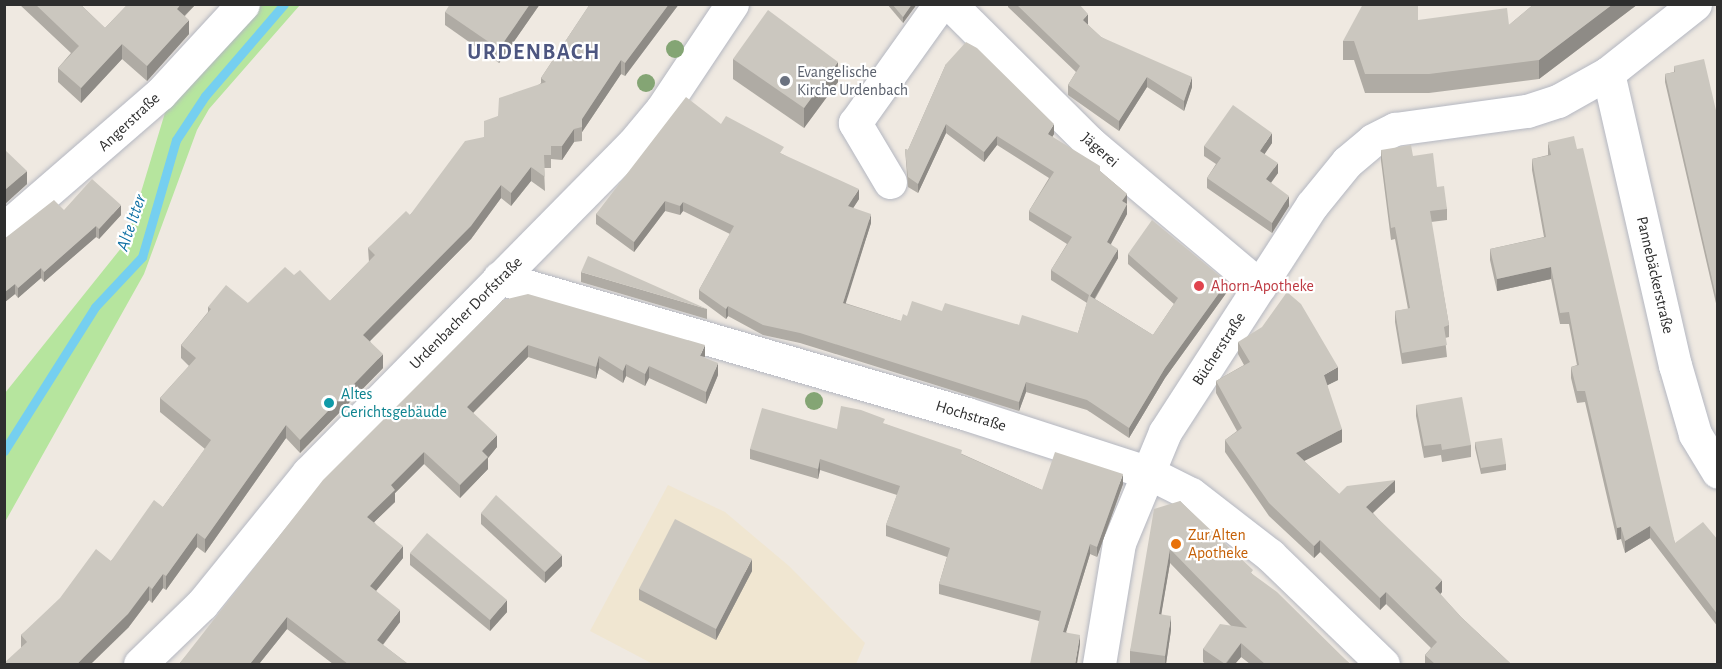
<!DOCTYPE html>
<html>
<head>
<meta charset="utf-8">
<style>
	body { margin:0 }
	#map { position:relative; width:1722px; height:669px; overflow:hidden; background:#efe9e1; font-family:"Alegreya Sans",sans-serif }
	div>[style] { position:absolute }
	.education>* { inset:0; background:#f0e6d1 }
	.green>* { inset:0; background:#b6e59e }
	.stream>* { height:9px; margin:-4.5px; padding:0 4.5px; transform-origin:4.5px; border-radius:4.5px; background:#75cff0 }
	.roads { filter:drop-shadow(0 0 2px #b4b7c1) drop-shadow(0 0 2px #b4b7c1) }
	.minor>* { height:33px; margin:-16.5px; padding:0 16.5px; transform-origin:16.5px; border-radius:16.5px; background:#fff }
	.trees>* { width:18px; height:18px; margin:-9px; border-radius:50%; background:#84a574 }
	.wall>* { inset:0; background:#afaba4 }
	.shaded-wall>* { inset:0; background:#8e8b86 }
	.building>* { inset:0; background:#cbc7bf }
	.dots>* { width:16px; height:16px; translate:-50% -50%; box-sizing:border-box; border:3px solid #fff; border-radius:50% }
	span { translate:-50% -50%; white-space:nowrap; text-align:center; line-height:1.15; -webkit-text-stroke:4.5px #fff; paint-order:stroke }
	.worship-label { font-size:16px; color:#5b616d }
	.left { translate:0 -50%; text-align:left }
	.street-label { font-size:16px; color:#2e2e2e }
	.health-label { font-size:16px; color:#be3a42 }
	.culture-label { font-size:16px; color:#0d838f }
	.food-label { font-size:16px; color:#c56008 }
	.water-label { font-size:18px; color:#0d6fa3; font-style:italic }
	.district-label { font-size:22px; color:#4d5680; font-weight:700; letter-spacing:1.5px }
	.frame { position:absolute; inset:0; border:6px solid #2e2e2e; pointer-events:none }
</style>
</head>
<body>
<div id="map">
	<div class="education">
		<i style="clip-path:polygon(668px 485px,725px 512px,789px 566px,865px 643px,856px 664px,653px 664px,590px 631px)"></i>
	</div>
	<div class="green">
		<i style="clip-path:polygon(259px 5px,300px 5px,209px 109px,197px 130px,144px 274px,5px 522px,5px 393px,126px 242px,167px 106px)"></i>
	</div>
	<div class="stream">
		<i style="left:4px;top:451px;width:170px;rotate:-57.7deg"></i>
		<i style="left:95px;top:307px;width:69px;rotate:-46.8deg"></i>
		<i style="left:142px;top:257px;width:122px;rotate:-73.8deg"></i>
		<i style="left:176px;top:140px;width:53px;rotate:-56.6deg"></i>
		<i style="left:205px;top:96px;width:121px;rotate:-49.3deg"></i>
	</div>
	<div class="roads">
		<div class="minor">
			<i style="left:950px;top:4px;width:197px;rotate:44.8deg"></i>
			<i style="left:1090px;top:143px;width:222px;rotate:40.1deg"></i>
			<i style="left:1608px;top:73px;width:300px;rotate:77.1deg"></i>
			<i style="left:1675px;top:365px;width:72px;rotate:73.8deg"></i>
			<i style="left:1695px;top:434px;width:44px;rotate:58.8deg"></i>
			<i style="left:890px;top:182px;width:69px;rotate:-120.7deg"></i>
			<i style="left:855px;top:123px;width:146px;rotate:-54.5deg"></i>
			<i style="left:4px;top:229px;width:206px;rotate:-40.9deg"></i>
			<i style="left:160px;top:94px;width:122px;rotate:-47.3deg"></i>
			<i style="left:499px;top:278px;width:487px;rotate:16.2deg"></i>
			<i style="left:967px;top:414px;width:189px;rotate:17.9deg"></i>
			<i style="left:1147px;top:472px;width:49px;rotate:26.6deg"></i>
			<i style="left:1191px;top:494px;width:100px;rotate:37.7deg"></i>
			<i style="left:1270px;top:555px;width:157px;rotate:44deg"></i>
			<i style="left:140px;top:664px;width:86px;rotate:-44.1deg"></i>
			<i style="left:202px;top:604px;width:169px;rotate:-51deg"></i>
			<i style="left:308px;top:473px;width:460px;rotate:-45.4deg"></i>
			<i style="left:631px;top:146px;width:48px;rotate:-50deg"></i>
			<i style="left:662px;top:109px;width:126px;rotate:-56.3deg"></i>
			<i style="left:1099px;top:664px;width:123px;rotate:-80.6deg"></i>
			<i style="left:1119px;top:543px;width:120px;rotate:-67.5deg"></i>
			<i style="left:1165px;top:432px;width:270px;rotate:-57.1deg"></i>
			<i style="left:1312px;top:205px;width:55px;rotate:-50.9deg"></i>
			<i style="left:1347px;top:162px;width:34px;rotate:-40deg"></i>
			<i style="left:1373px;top:140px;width:25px;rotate:-27deg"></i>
			<i style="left:1395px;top:129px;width:133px;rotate:-7.8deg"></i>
			<i style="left:1527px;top:111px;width:33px;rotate:-18deg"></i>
			<i style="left:1558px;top:101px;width:57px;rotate:-29.2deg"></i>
			<i style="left:1608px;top:73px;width:111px;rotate:-38.4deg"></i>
		</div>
	</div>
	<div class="trees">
		<i style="left:675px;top:49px"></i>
		<i style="left:646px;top:83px"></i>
		<i style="left:814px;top:401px"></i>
	</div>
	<div class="wall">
		<i style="clip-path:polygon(19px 4px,80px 4px,105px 28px,128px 4px,196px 4px,185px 16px,189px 34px,147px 81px,122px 59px,81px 103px,58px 82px,58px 68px,71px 53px)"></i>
		<i style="clip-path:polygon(540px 4px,499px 63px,445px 25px,445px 12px)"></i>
		<i style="clip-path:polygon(590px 4px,679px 4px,625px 76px,621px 74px,582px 132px,582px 141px,574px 142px,562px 160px,551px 159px,551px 168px,544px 168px,545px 191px,531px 181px,511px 206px,501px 198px,471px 239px,370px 341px,383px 368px,300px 453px,286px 438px,205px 553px,197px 547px,166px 590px,163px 588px,152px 603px,149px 600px,128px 628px,21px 648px,21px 635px,111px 561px,163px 507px,205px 449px,160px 412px,160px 398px,189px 366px,181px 358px,181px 345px,208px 312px,208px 307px,248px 303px,294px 275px,330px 301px,369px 262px,368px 248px,410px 215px,484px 137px,498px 116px,541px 83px,541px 78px)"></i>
		<i style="clip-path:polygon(887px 4px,917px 4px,903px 23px)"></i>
		<i style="clip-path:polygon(1008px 4px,1079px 4px,1088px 24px,1088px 25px,1101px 37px,1192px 87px,1184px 111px,1147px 87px,1119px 131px,1068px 95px,1068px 85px,1076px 72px,1008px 7px)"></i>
		<i style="clip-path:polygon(1534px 4px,1638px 4px,1539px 79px,1429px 93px,1365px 93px,1354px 60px,1343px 60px,1343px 41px,1418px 20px,1509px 25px)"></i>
		<i style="clip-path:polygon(733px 59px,838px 82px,804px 128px,733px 79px)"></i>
		<i style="clip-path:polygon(946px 64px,1054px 134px,1052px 137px,1100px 171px,1127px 194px,1127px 214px,1111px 244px,1118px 258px,1095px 299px,1153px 335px,1174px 304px,1128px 264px,1128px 254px,1227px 292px,1165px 378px,1129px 438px,1087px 410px,1026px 392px,1019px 411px,800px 343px,763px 335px,728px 316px,726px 319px,699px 299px,699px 290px,730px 234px,683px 211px,680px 215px,665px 211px,634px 252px,596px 224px,596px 214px,721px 124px,784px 155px,859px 199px,853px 208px,871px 223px,845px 303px,901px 321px,907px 316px,942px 311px,1019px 325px,1078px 333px,1087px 303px,1051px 280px,1051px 270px,1067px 244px,1029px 220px,1029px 211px,1049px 178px,997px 145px,984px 162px,946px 133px,918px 193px,908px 187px,905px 149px,908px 150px)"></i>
		<i style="clip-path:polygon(1674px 66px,1718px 119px,1718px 312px,1665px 82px,1665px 74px,1674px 72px)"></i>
		<i style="clip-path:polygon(1548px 142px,1675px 543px,1718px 540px,1718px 627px,1650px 538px,1625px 553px,1621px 539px,1617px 540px,1585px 402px,1577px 403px,1571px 378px,1571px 367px,1577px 365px,1569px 324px,1560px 324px,1551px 279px,1497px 291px,1490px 260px,1490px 249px,1544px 237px,1532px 170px,1532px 159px,1548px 155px)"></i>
		<i style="clip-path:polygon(1272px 143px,1264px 154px,1278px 173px,1271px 183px,1289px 206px,1272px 233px,1207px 188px,1207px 178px,1216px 164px,1204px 156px,1204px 146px)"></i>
		<i style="clip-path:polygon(4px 149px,27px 184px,6px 203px,4px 202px)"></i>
		<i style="clip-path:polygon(1381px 150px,1413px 156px,1437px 187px,1447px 209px,1447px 220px,1431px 222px,1449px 325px,1449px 337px,1445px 338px,1447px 357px,1402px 364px,1395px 322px,1395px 311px,1408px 309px,1395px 239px,1391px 240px,1381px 161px)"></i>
		<i style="clip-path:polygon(64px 210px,121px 215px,99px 239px,96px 237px,44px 282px,41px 278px,18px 298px,15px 294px,5px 302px,4px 239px)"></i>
		<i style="clip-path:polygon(581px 272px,707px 309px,707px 319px,581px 282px)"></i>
		<i style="clip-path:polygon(503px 300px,705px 358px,718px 375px,706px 404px,649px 378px,645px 386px,626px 376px,623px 383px,599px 368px,596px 379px,528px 357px,473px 413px,497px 447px,488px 458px,488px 469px,460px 498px,424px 464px,395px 493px,395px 502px,374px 522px,403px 558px,376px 591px,400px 622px,383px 645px,408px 664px,333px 664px,287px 629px,259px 664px,179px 664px)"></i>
		<i style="clip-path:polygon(1238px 342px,1338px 380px,1327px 385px,1342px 442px,1304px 461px,1339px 494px,1395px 492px,1373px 513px,1442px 592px,1440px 594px,1461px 617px,1511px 664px,1425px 664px,1425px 655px,1431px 648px,1386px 604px,1380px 610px,1320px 552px,1314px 558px,1269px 516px,1225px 452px,1225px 440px,1237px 431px,1216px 393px,1216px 381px,1244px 365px,1238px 354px)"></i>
		<i style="clip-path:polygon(1416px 405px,1471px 445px,1471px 457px,1442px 462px,1441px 455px,1424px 458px,1416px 416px)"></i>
		<i style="clip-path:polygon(885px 424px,962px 454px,1042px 490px,1123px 484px,1097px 557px,1090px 554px,1066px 632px,1080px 645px,1039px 621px,939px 594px,939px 584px,947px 557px,886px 536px,886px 525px,897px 495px,820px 470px,818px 479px,750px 459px,750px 449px,837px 429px)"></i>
		<i style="clip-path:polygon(1475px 442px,1506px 464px,1506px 470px,1481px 474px,1475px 448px)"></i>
		<i style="clip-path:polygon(1180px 501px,1253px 575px,1350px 664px,1250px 664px,1241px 657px,1235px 664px,1206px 664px,1203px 662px,1203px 649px,1231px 626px,1170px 563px,1161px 614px,1171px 630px,1166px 664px,1130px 664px,1130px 651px)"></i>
		<i style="clip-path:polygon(481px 513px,562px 566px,545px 583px,481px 524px)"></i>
		<i style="clip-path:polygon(410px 553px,507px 612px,490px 631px,410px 565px)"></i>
		<i style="clip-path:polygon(752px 571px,716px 640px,639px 600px,639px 589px)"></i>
	</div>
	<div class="shaded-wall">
		<i style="clip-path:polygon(181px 4px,196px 4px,177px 23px,177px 9px)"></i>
		<i style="clip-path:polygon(530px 4px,540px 4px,499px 63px,499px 49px)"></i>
		<i style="clip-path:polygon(669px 4px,679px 4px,625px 76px,625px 63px)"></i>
		<i style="clip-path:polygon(912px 4px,917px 4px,903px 23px,903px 17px)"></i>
		<i style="clip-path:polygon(1613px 4px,1638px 4px,1539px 79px,1539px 60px)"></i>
		<i style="clip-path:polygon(1088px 14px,1088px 24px,1083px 30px,1083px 20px)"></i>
		<i style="clip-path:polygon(189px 20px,189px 34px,147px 81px,147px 66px)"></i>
		<i style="clip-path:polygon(122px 44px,122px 59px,81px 103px,81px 88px)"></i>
		<i style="clip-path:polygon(621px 60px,621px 74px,582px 132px,582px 119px)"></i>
		<i style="clip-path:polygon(838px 62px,838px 82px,804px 128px,804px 108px)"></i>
		<i style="clip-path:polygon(1147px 77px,1147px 87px,1119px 131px,1119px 121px)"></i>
		<i style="clip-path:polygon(1192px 77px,1192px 87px,1184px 111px,1184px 101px)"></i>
		<i style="clip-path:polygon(946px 124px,946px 133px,918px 193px,918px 184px)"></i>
		<i style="clip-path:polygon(1054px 124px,1054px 134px,1048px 144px,1048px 134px)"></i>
		<i style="clip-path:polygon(574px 129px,574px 142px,562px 160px,562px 146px)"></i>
		<i style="clip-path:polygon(1272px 133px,1272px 143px,1260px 161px,1260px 151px)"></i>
		<i style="clip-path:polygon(997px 136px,997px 145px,984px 162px,984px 152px)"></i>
		<i style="clip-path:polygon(1278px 163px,1278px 173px,1266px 189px,1266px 179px)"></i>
		<i style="clip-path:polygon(531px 167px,531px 181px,511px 206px,511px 193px)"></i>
		<i style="clip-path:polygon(27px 171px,27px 184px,6px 203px,6px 189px)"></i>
		<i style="clip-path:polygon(501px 185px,501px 198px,471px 239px,363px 348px,363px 335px)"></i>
		<i style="clip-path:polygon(859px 189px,859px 199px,848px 216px,848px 206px)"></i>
		<i style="clip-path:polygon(1127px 194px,1127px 204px,1122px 201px)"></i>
		<i style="clip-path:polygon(1289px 196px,1289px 206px,1272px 233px,1272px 223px)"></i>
		<i style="clip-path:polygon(665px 201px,665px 211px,634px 252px,634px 242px)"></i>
		<i style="clip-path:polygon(683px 202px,683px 211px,680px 215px,680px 206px)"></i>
		<i style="clip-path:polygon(1127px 204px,1127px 214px,1107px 251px,1107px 242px)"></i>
		<i style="clip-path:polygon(121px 205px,121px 215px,99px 239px,99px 229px)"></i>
		<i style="clip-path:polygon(871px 214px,871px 223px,843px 312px,843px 303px)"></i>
		<i style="clip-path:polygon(96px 226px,96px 237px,44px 282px,44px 272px)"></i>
		<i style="clip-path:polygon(1118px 249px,1118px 258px,1090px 306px,1090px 296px)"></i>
		<i style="clip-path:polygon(1551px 267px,1551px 279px,1497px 291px,1497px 279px)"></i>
		<i style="clip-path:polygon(41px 268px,41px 278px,18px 298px,18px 288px)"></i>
		<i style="clip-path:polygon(1227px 282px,1227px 292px,1165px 378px,1129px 438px,1129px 428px,1165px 368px)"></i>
		<i style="clip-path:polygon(15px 284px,15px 294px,5px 302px,5px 292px)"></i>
		<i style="clip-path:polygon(728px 306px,728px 316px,726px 319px,726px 309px)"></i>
		<i style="clip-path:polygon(528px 345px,528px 357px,467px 419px,467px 407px)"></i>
		<i style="clip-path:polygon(705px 345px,705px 357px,700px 356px)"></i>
		<i style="clip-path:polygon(383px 354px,383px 368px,300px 453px,300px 440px)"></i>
		<i style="clip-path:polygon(599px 356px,599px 368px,596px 379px,596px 367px)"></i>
		<i style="clip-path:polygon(718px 363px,718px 375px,706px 404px,706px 392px)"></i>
		<i style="clip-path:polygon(626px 364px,626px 376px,623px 383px,623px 371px)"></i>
		<i style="clip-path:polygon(649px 366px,649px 378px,645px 386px,645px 374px)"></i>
		<i style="clip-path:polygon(1338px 367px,1338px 380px,1324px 387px,1324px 375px)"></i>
		<i style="clip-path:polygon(1026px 382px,1026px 392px,1019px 411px,1019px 402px)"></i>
		<i style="clip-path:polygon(286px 425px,286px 438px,205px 553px,205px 539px)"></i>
		<i style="clip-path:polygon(1342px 429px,1342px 442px,1296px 465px,1296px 453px)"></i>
		<i style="clip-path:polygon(497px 435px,497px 447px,488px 458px,488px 469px,460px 498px,460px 485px,482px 451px)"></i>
		<i style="clip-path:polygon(424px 452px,424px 464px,395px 493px,395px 502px,367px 529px,367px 517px,391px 485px)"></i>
		<i style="clip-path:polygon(820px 459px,820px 470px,818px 479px,818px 469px)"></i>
		<i style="clip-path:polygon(1123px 474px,1123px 484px,1097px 557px,1097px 547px)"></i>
		<i style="clip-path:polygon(1395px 480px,1395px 492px,1366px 519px,1366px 507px)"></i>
		<i style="clip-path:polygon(1650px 526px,1650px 538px,1625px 553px,1625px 541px)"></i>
		<i style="clip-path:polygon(1621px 527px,1621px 539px,1617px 540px,1617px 528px)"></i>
		<i style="clip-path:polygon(197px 533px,197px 547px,166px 590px,166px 576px)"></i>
		<i style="clip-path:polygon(1320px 540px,1320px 552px,1314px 558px,1314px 546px)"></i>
		<i style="clip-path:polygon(1090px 544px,1090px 554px,1063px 642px,1063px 632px)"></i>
		<i style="clip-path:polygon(403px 546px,403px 558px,370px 598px,370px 586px)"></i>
		<i style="clip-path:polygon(1170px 549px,1170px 563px,1159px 628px,1159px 614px)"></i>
		<i style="clip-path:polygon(562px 555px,562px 566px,545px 583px,545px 572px)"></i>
		<i style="clip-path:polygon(752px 559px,752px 571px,716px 640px,716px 629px)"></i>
		<i style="clip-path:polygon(163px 574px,163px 588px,152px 603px,152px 589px)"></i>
		<i style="clip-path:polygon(1442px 580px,1442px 592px,1435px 600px,1435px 588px)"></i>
		<i style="clip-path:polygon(149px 586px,149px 600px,128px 628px,91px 664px,77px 664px)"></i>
		<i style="clip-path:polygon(1386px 592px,1386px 604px,1380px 610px,1380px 598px)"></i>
		<i style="clip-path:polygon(507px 600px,507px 612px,490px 631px,490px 620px)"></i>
		<i style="clip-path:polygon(400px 610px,400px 622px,377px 652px,377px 640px)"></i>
		<i style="clip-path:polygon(1171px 616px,1171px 630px,1166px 664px,1165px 664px,1165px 656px)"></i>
		<i style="clip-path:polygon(287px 617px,287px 629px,259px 664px,250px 664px)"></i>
		<i style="clip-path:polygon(1080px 635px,1080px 645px,1077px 664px,1075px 664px)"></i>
		<i style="clip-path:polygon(1241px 643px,1241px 657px,1235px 664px,1226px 664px)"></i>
	</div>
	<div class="building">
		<i style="clip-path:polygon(35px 4px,80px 4px,105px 28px,128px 4px,181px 4px,177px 9px,189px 20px,147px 66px,122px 44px,81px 88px,58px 68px,79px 46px)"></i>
		<i style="clip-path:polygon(450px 4px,530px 4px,499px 49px,445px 12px)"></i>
		<i style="clip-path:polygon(590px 4px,669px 4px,625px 63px,621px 60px,582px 119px,582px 127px,574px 129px,562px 146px,551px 146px,551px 155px,544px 155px,545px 177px,531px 167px,511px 193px,501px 185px,471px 226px,363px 335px,383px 354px,300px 440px,286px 425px,205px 539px,197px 533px,166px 576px,163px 574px,152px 589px,149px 586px,128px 614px,77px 664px,4px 664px,4px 663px,27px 642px,21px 635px,60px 598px,96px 549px,111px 561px,154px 500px,163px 507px,211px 440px,160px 398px,196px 358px,181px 345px,211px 309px,208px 307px,226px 285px,248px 303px,285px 267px,294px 275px,300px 270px,330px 301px,375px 255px,368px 248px,406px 211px,410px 215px,465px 141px,484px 137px,484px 121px,498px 116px,499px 98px,546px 82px,541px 78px)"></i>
		<i style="clip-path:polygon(892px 4px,912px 4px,903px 17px)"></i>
		<i style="clip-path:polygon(1016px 4px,1079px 4px,1088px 14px,1083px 20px,1101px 37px,1192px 77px,1184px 101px,1147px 77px,1119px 121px,1068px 85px,1080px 66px)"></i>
		<i style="clip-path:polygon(1363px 4px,1418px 4px,1418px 20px,1507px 8px,1509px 25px,1534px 4px,1613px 4px,1539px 60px,1429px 74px,1365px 74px,1354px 41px,1343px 41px)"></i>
		<i style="clip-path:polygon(768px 10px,838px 62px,804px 108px,733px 59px)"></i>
		<i style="clip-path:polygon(966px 42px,977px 48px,1054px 124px,1048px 134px,1100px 166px,1100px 171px,1127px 194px,1122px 201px,1127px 204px,1107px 242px,1118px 249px,1090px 296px,1153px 335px,1178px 298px,1128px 254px,1152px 220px,1227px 282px,1165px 368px,1129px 428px,1087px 400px,1026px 382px,1019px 402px,800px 333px,763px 325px,728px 306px,726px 309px,699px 290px,734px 226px,683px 202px,680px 206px,665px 201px,634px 242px,596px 214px,686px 97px,721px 124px,726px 116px,784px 147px,780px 153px,859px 189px,848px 206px,871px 214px,843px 303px,901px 321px,903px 314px,907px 316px,912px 301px,942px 311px,945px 303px,1019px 325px,1022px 315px,1078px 333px,1089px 295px,1051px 270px,1072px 237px,1029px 211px,1054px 172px,997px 136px,984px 152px,946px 124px,918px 184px,908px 177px,905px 149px,908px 150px,946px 64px)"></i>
		<i style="clip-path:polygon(1704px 59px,1718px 119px,1718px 305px,1665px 74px,1675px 72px,1674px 66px)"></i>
		<i style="clip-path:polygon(1233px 105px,1272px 133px,1260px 151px,1278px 163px,1266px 179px,1289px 196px,1272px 223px,1207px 178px,1221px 158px,1204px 146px)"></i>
		<i style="clip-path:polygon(1574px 136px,1577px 149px,1583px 148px,1675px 543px,1703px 522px,1718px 540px,1718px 615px,1650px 526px,1625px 541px,1621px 527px,1617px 528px,1585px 391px,1577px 391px,1571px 367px,1579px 365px,1569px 312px,1560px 313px,1551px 267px,1497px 279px,1490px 249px,1546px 237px,1532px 159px,1551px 155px,1548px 142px)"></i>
		<i style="clip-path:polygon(1411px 145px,1413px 156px,1433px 153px,1437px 187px,1444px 186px,1447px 209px,1430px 211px,1449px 325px,1444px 327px,1447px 345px,1402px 353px,1395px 311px,1410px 308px,1395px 227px,1391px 228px,1381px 150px)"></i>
		<i style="clip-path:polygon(4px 149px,27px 171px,6px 189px,4px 188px)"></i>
		<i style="clip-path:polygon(92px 179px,121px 205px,99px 229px,96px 226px,44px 272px,41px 268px,18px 288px,15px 284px,5px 292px,4px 239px,54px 200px,64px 210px)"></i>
		<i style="clip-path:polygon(588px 256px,707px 309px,581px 272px)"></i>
		<i style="clip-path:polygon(1287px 292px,1301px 304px,1338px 367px,1324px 375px,1342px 429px,1296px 453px,1339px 494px,1347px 486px,1395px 480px,1366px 507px,1442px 580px,1435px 588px,1461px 617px,1511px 664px,1435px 664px,1425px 655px,1437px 642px,1386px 592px,1380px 598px,1320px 540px,1314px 546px,1269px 503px,1225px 440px,1242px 428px,1216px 381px,1250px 362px,1238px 342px,1262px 327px)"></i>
		<i style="clip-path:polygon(528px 294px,705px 345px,700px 356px,718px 363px,706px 392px,649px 366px,645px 374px,626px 364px,623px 371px,599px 356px,596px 367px,528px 345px,467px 407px,497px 435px,482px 451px,488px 457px,460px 485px,424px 452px,391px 485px,395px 490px,367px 517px,403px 546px,370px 586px,400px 610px,377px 640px,408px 664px,348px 664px,287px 617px,250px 664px,179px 664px,323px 480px,503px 300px)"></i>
		<i style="clip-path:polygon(1462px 397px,1471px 445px,1442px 450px,1441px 444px,1424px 446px,1416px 405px)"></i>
		<i style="clip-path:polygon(841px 406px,861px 410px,885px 419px,883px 423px,962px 450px,961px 454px,1042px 490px,1055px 452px,1123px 474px,1097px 547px,1090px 544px,1063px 632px,1080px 635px,1075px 664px,1030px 664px,1041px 611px,939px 584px,950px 548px,886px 525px,900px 486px,820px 459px,818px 469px,750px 449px,762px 408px,837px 429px)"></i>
		<i style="clip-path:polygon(1502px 438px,1506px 464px,1481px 468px,1475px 442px)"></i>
		<i style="clip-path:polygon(496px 495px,562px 555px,545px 572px,481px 513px)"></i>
		<i style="clip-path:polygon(1180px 501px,1253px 570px,1251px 573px,1277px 592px,1350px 664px,1265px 664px,1241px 643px,1225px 664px,1203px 649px,1220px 624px,1247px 628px,1170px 549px,1159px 614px,1171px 616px,1165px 656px,1130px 651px,1154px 509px)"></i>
		<i style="clip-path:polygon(675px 519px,752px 559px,716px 629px,639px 589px)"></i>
		<i style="clip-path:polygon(427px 533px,507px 600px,490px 620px,410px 553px)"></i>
	</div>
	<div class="dots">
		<i style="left:785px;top:81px;background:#6b7280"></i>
		<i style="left:1199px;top:286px;background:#e0444e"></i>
		<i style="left:329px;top:403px;background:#0f9aa8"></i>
		<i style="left:1176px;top:544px;background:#e8710a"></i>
	</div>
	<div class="worship-label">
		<span class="left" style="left:797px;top:81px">Evangelische<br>Kirche Urdenbach</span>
	</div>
	<div class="street-label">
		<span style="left:129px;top:122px;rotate:-43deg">Angerstraße</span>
		<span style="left:1100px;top:150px;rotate:41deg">Jägerei</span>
		<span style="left:1655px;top:275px;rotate:77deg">Pannebäckerstraße</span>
		<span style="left:466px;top:313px;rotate:-45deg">Urdenbacher Dorfstraße</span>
		<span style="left:1219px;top:349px;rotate:-57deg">Bücherstraße</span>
		<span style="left:971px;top:416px;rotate:17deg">Hochstraße</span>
	</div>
	<div class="health-label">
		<span class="left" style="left:1211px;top:286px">Ahorn-Apotheke</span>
	</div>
	<div class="culture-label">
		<span class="left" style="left:341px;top:403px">Altes<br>Gerichtsgebäude</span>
	</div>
	<div class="food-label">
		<span class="left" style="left:1188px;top:544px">Zur Alten<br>Apotheke</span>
	</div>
	<div class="water-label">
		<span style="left:132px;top:223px;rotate:-71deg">Alte Itter</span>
	</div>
	<div class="district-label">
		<span style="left:534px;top:53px">URDENBACH</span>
	</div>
	<div class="frame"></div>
</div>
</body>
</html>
